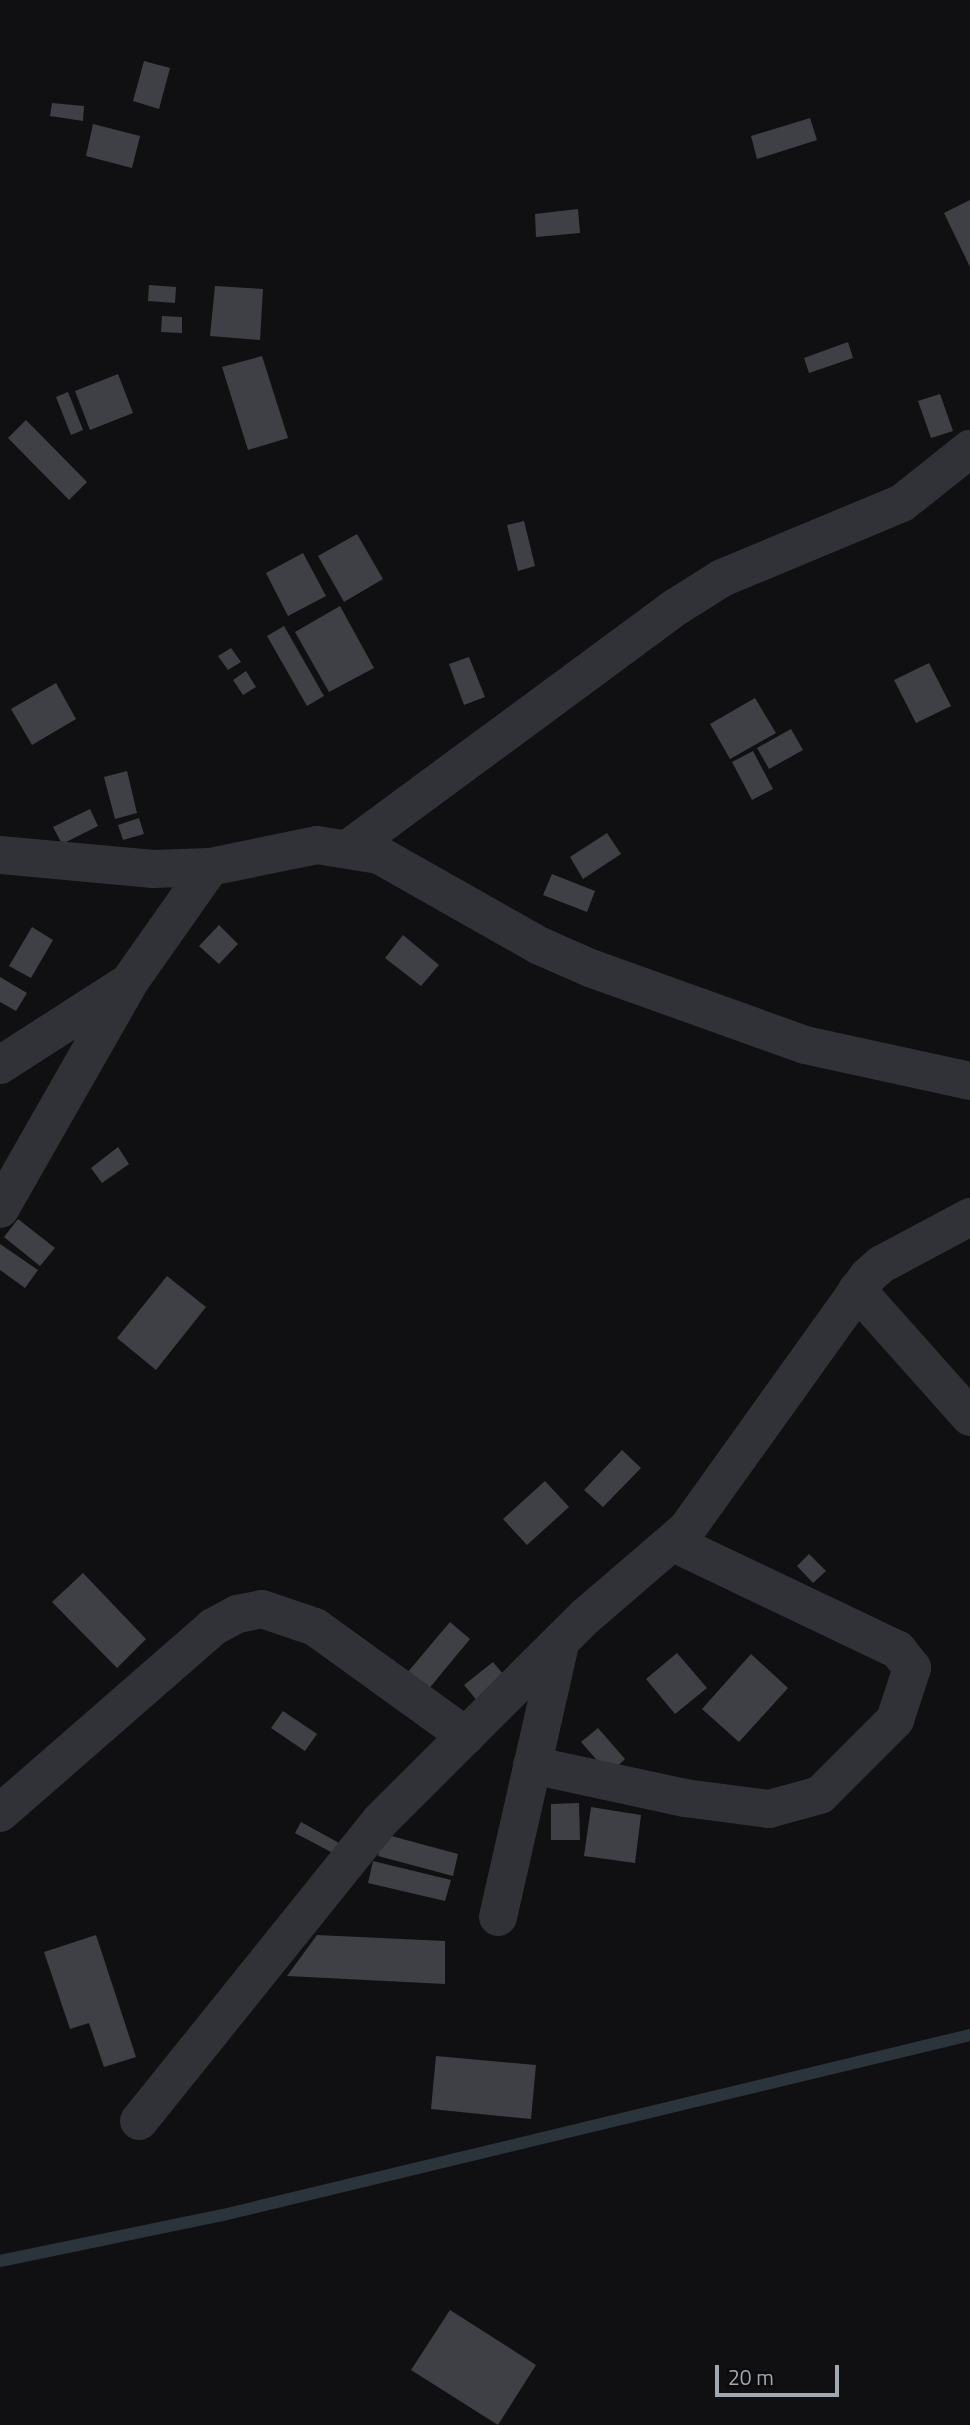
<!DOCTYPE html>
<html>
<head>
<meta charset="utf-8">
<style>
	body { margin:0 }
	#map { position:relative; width:970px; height:2425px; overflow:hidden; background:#101012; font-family:"Titillium Web",sans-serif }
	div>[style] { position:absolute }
	.stream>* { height:12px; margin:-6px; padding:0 6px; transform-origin:6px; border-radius:6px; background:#2a343a }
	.building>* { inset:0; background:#3f4045 }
	.minor>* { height:38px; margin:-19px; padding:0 19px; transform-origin:19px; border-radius:19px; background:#313237 }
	span { translate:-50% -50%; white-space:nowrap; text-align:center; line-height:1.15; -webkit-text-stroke:5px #0b0b0d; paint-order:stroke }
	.scale { position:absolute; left:715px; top:2365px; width:124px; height:32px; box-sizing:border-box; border:4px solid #a1a8b2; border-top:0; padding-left:9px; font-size:21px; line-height:24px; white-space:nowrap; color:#a1a8b2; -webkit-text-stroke:5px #0b0b0d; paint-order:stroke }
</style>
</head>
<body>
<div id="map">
	<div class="stream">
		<i style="left:0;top:2261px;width:228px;rotate:-11.7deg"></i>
		<i style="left:223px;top:2215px;width:768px;rotate:-13.55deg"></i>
	</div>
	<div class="building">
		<i style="clip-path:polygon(144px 61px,170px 68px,159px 109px,133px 101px)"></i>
		<i style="clip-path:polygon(52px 103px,84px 106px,83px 121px,50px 116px)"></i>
		<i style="clip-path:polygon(810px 118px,817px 140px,757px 159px,751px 136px)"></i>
		<i style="clip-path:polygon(93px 124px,140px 136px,132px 168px,86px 156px)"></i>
		<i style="clip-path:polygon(970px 200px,970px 267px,944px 213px)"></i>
		<i style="clip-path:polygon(578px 209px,580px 233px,536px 237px,535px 214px)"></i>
		<i style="clip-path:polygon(149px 285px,176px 287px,175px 303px,148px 301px)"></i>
		<i style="clip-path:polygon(215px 286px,263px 289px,260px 340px,210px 336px)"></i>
		<i style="clip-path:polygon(162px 316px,182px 317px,182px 333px,161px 332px)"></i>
		<i style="clip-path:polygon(848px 342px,853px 358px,809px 373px,804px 358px)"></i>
		<i style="clip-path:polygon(262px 356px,288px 438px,248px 450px,222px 367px)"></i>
		<i style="clip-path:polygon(118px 374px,133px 413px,90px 430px,75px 391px)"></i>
		<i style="clip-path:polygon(68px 392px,83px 430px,71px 435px,56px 397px)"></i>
		<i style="clip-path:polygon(940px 394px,953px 431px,931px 438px,918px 401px)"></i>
		<i style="clip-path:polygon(26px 420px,87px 482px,69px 500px,8px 438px)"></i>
		<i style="clip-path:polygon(524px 521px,535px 566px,518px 571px,507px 525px)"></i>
		<i style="clip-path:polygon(357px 534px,383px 579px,344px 602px,318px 556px)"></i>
		<i style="clip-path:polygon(303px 553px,326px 596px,288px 616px,266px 573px)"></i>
		<i style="clip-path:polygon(340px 606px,374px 668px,329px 692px,295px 632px)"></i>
		<i style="clip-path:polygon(284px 626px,324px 696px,307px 706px,267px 636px)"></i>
		<i style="clip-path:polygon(231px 648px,241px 662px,228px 670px,218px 656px)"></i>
		<i style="clip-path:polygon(469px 657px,485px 697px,464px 705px,449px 664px)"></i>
		<i style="clip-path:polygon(929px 663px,951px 706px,916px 723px,894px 680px)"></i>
		<i style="clip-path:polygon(246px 671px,256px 687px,243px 695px,233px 680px)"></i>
		<i style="clip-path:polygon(56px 683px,76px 719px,32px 745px,11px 709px)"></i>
		<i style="clip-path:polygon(755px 698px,776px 733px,730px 759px,710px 724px)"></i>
		<i style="clip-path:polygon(791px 729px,803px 750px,769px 769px,757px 748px)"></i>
		<i style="clip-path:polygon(753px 751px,773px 789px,752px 800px,732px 762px)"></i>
		<i style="clip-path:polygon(127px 771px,137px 813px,115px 819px,104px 777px)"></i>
		<i style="clip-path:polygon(90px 809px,98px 826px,62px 844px,53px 827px)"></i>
		<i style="clip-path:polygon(139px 818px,144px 834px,123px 840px,118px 825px)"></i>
		<i style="clip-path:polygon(607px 833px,621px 854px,583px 879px,570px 857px)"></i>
		<i style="clip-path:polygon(552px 874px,595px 891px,587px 912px,543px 895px)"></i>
		<i style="clip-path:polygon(219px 925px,238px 944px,219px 964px,199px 946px)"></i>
		<i style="clip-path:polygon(32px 927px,53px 940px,31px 978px,9px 966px)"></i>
		<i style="clip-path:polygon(403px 935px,439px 965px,421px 986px,385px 958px)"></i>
		<i style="clip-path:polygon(0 977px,27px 993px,16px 1011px,0 1002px)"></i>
		<i style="clip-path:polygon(118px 1147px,129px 1164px,102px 1183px,91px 1168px)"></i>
		<i style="clip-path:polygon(18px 1219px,55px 1248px,40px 1266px,4px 1237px)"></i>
		<i style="clip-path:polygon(0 1244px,38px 1270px,25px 1288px,0 1270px)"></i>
		<i style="clip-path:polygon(167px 1276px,206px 1307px,156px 1370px,117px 1338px)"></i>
		<i style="clip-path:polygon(622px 1450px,641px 1468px,603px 1507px,584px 1490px)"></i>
		<i style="clip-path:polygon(545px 1481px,569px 1507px,527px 1545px,503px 1519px)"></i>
		<i style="clip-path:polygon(809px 1554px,826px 1571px,813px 1583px,797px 1566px)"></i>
		<i style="clip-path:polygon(83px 1573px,146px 1639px,117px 1668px,52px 1602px)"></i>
		<i style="clip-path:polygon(450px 1622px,470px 1639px,427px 1691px,407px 1673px)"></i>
		<i style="clip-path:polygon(677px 1653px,707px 1688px,675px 1714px,646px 1679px)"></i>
		<i style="clip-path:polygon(751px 1654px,788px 1688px,739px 1742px,702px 1709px)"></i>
		<i style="clip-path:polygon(493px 1662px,508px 1680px,479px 1703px,464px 1685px)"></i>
		<i style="clip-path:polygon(283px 1711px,317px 1734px,305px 1751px,271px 1728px)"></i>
		<i style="clip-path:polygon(598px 1728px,625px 1759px,609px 1774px,581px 1742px)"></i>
		<i style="clip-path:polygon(579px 1803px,580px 1840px,551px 1840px,551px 1804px)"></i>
		<i style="clip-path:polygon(591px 1807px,641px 1815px,635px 1863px,584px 1856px)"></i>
		<i style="clip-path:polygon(301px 1822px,339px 1843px,333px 1853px,295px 1833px)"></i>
		<i style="clip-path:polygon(384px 1834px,458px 1854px,453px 1876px,378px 1856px)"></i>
		<i style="clip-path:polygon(373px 1861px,451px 1880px,445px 1901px,368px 1883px)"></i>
		<i style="clip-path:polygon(96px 1935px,136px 2057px,104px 2067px,89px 2023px,70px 2029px,44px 1952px)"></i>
		<i style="clip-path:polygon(317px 1935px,445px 1941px,445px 1984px,287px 1976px)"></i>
		<i style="clip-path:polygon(436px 2056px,536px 2065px,531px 2119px,431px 2109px)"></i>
		<i style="clip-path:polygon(450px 2310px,536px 2365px,498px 2425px,411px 2370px)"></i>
	</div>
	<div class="minor">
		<i style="left:349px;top:848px;width:406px;rotate:-36.4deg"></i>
		<i style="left:676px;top:607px;width:54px;rotate:-32.2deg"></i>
		<i style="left:722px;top:578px;width:195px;rotate:-22.6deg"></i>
		<i style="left:902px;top:503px;width:87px;rotate:-38.5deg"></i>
		<i style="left:0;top:855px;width:154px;rotate:5.2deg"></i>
		<i style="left:153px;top:869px;width:57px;rotate:-2deg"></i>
		<i style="left:210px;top:867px;width:109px;rotate:-11.6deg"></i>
		<i style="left:317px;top:845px;width:63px;rotate:9.2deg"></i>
		<i style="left:379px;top:855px;width:185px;rotate:29.5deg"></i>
		<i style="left:540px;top:946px;width:55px;rotate:23.7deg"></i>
		<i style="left:590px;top:968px;width:228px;rotate:19.7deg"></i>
		<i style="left:805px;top:1045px;width:169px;rotate:12.3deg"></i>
		<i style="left:0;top:1065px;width:150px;rotate:-32.7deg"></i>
		<i style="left:0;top:1209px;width:262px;rotate:-60.3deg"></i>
		<i style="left:130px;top:981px;width:139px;rotate:-54.9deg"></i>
		<i style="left:857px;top:1290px;width:170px;rotate:48.3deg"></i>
		<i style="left:532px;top:1765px;width:157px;rotate:12.2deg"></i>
		<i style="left:685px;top:1798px;width:85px;rotate:7.5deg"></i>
		<i style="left:769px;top:1809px;width:53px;rotate:-15.4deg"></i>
		<i style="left:820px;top:1795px;width:106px;rotate:-45deg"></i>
		<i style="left:895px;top:1720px;width:55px;rotate:-71.9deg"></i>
		<i style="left:912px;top:1668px;width:23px;rotate:-128deg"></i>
		<i style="left:898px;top:1650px;width:250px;rotate:-154.5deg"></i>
		<i style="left:0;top:1813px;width:283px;rotate:-41.1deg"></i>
		<i style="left:213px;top:1627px;width:27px;rotate:-28deg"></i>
		<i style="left:237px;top:1614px;width:25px;rotate:-11deg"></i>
		<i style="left:262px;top:1609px;width:56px;rotate:18.8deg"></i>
		<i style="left:315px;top:1627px;width:186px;rotate:35.8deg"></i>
		<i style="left:498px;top:1917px;width:281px;rotate:-77.2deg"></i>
		<i style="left:139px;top:2121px;width:385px;rotate:-51.2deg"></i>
		<i style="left:380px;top:1821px;width:291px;rotate:-44.9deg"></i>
		<i style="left:586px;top:1616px;width:133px;rotate:-40.7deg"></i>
		<i style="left:687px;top:1529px;width:311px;rotate:-54.4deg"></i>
		<i style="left:868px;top:1276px;width:18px;rotate:-41deg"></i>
		<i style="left:882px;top:1264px;width:100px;rotate:-28.1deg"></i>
	</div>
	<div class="scale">20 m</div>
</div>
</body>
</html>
